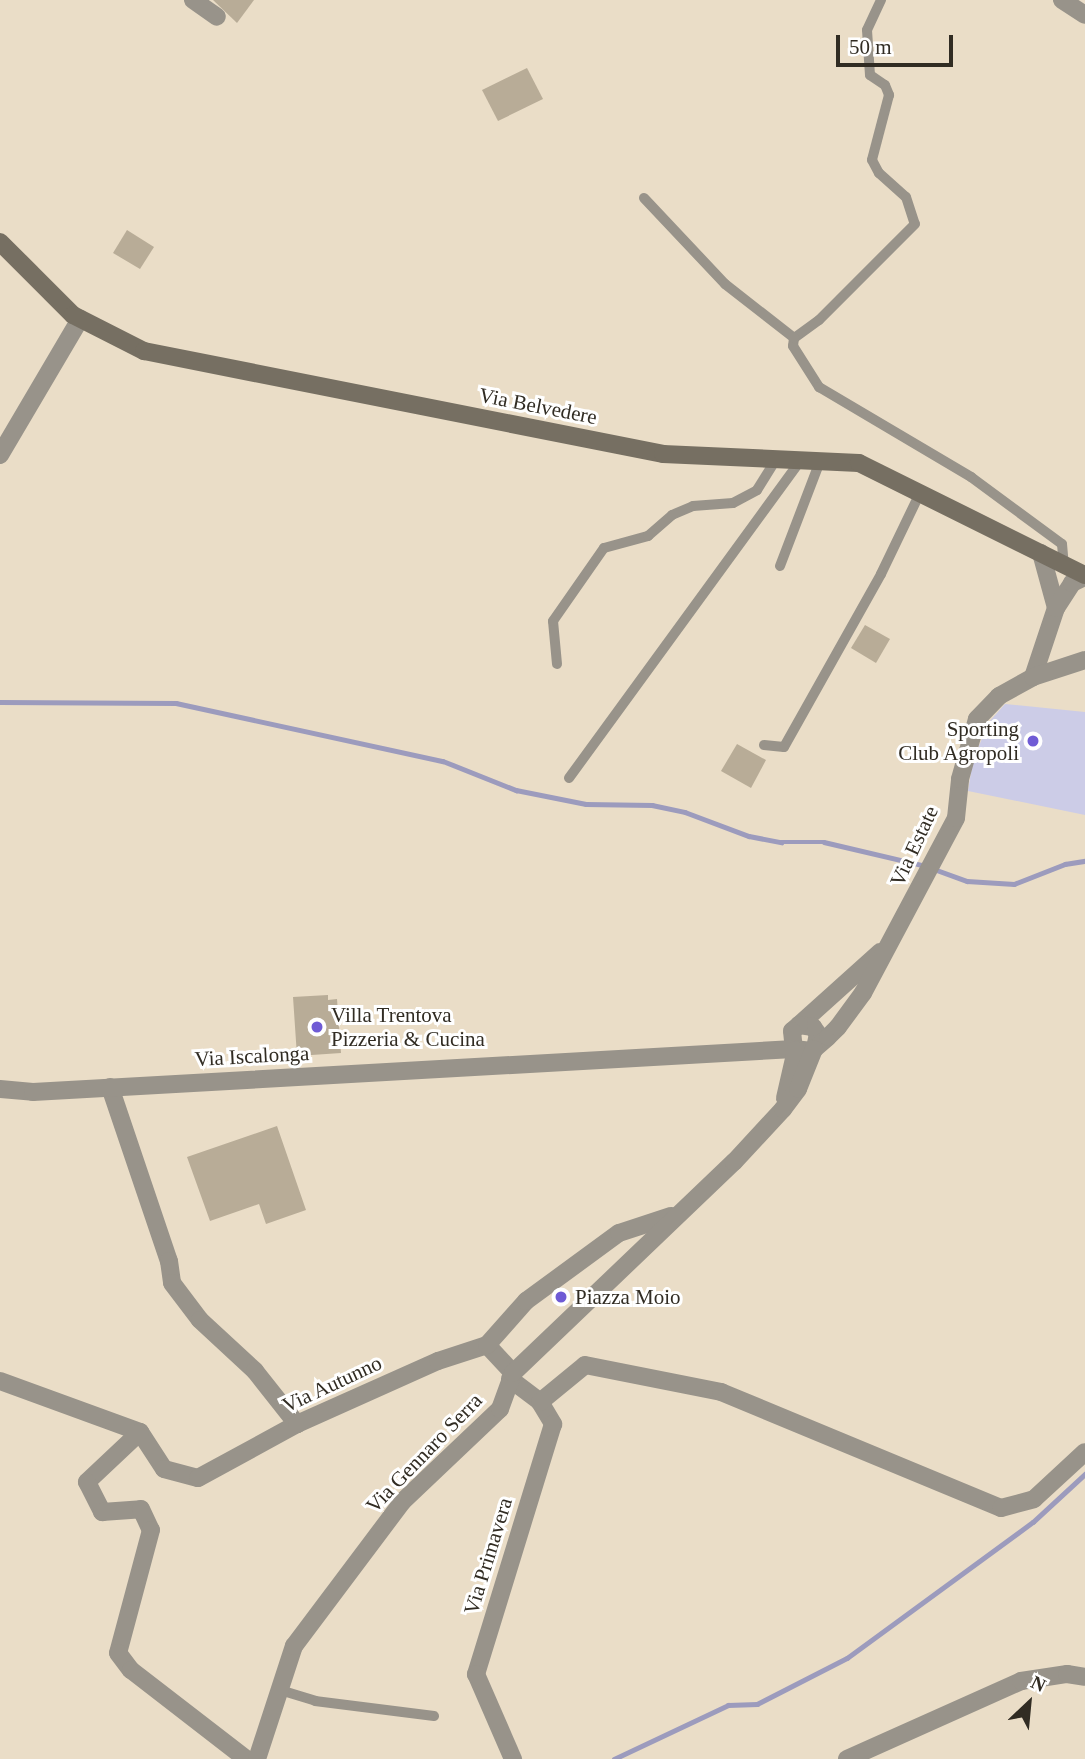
<!DOCTYPE html>
<html>
<head>
<meta charset="utf-8">
<style>
	body { margin:0 }
	#map { position:relative; width:1085px; height:1759px; overflow:hidden; background:#eaddc7; font-family:Georgia,serif }
	div>[style] { position:absolute }
	.green>* { inset:0; background:#cccce7 }
	.stream>* { height:4.5px; margin:-2.25px; padding:0 2.25px; transform-origin:2.25px; border-radius:2.25px; background:#9c9bbd }
	.building>* { inset:0; background:#b8ac97 }
	.lane>* { height:10px; margin:-5px; padding:0 5px; transform-origin:5px; border-radius:5px; background:#98938a }
	.street>* { height:18px; margin:-9px; padding:0 9px; transform-origin:9px; border-radius:9px; background:#98938a }
	.secondary>* { height:18px; margin:-9px; padding:0 9px; transform-origin:9px; border-radius:9px; background:#766f62 }
	.dots>* { width:19px; height:19px; translate:-50% -50%; box-sizing:border-box; border:4px solid #fff; border-radius:50% }
	span { translate:-50% -50%; white-space:nowrap; text-align:center; line-height:1.15; -webkit-text-stroke:6px #fff; paint-order:stroke }
	.street-label { font-size:21px; color:#312c23 }
	.poi-label { font-size:21px; color:#312c23 }
	.right { translate:-100% -50%; text-align:right }
	.left { translate:0 -50%; text-align:left }
	.north { position:absolute; left:994px; top:1668px; width:70px; height:70px; -webkit-text-stroke:5px #fff; paint-order:stroke; rotate:26deg; font-size:19px; font-weight:700; line-height:28px; text-align:center; color:#312c23 }
	.north::after { content:''; display:block; margin:auto; width:24px; height:32px; background:#312c23; clip-path:polygon(50% 0,100% 100%,50% 72%,0 100%) }
	.scale { position:absolute; left:836px; top:35px; width:117px; height:32px; box-sizing:border-box; border:4px solid #312c23; border-top:0; padding-left:9px; font-size:21px; line-height:24px; white-space:nowrap; color:#312c23; -webkit-text-stroke:5px #fff; paint-order:stroke }
</style>
</head>
<body>
<div id="map">
	<div class="green">
		<i style="clip-path:polygon(1005px 704px,1085px 712px,1085px 815px,968px 791px,973px 760px,989px 722px)"></i>
	</div>
	<div class="stream">
		<i style="left:0;top:702px;width:176px;rotate:0.3deg"></i>
		<i style="left:176px;top:703px;width:273px;rotate:12.3deg"></i>
		<i style="left:443px;top:761px;width:79px;rotate:21.7deg"></i>
		<i style="left:516px;top:790px;width:71px;rotate:11.3deg"></i>
		<i style="left:586px;top:804px;width:66px;rotate:0.9deg"></i>
		<i style="left:652px;top:805px;width:34px;rotate:12deg"></i>
		<i style="left:685px;top:812px;width:68px;rotate:20.6deg"></i>
		<i style="left:749px;top:836px;width:33px;rotate:11deg"></i>
		<i style="left:781px;top:842px;width:43px"></i>
		<i style="left:824px;top:842px;width:105px;rotate:13.2deg"></i>
		<i style="left:934px;top:869px;width:35px;rotate:20deg"></i>
		<i style="left:967px;top:881px;width:47px;rotate:3.7deg"></i>
		<i style="left:1014px;top:884px;width:55px;rotate:-21.4deg"></i>
		<i style="left:1065px;top:864px;width:20px;rotate:-9deg"></i>
		<i style="left:614px;top:1759px;width:126px;rotate:-25.3deg"></i>
		<i style="left:728px;top:1705px;width:29px;rotate:-2deg"></i>
		<i style="left:757px;top:1704px;width:101px;rotate:-27.1deg"></i>
		<i style="left:847px;top:1658px;width:230px;rotate:-36.2deg"></i>
		<i style="left:1033px;top:1522px;width:71px;rotate:-42.7deg"></i>
	</div>
	<div class="building">
		<i style="clip-path:polygon(213px 0,254px 0,237px 23px)"></i>
		<i style="clip-path:polygon(527px 68px,543px 99px,498px 121px,482px 90px)"></i>
		<i style="clip-path:polygon(127px 230px,154px 247px,140px 269px,113px 253px)"></i>
		<i style="clip-path:polygon(865px 625px,890px 639px,876px 663px,851px 648px)"></i>
		<i style="clip-path:polygon(737px 744px,766px 760px,751px 788px,721px 771px)"></i>
		<i style="clip-path:polygon(328px 995px,328px 1000px,337px 999px,341px 1053px,297px 1056px,293px 997px)"></i>
		<i style="clip-path:polygon(277px 1126px,306px 1210px,266px 1224px,259px 1204px,210px 1221px,187px 1157px)"></i>
	</div>
	<div class="lane">
		<i style="left:881px;top:0;width:33px;rotate:115deg"></i>
		<i style="left:867px;top:30px;width:45px;rotate:86.2deg"></i>
		<i style="left:870px;top:75px;width:18px;rotate:34deg"></i>
		<i style="left:885px;top:85px;width:11px;rotate:68deg"></i>
		<i style="left:889px;top:95px;width:67px;rotate:104.7deg"></i>
		<i style="left:872px;top:160px;width:15px;rotate:62deg"></i>
		<i style="left:879px;top:173px;width:36px;rotate:42deg"></i>
		<i style="left:906px;top:197px;width:28px;rotate:72deg"></i>
		<i style="left:915px;top:224px;width:136px;rotate:135deg"></i>
		<i style="left:819px;top:320px;width:31px;rotate:144deg"></i>
		<i style="left:794px;top:338px;width:8px;rotate:97deg"></i>
		<i style="left:793px;top:346px;width:49px;rotate:57.6deg"></i>
		<i style="left:819px;top:387px;width:177px;rotate:30.6deg"></i>
		<i style="left:971px;top:477px;width:113px;rotate:36.4deg"></i>
		<i style="left:1062px;top:544px;width:21px;rotate:85deg"></i>
		<i style="left:644px;top:198px;width:118px;rotate:46.7deg"></i>
		<i style="left:725px;top:284px;width:88px;rotate:38deg"></i>
		<i style="left:780px;top:566px;width:112px;rotate:-69.1deg"></i>
		<i style="left:557px;top:664px;width:43px;rotate:-95.3deg"></i>
		<i style="left:553px;top:621px;width:89px;rotate:-55.1deg"></i>
		<i style="left:604px;top:548px;width:46px;rotate:-15.3deg"></i>
		<i style="left:648px;top:536px;width:32px;rotate:-41deg"></i>
		<i style="left:672px;top:515px;width:23px;rotate:-23deg"></i>
		<i style="left:693px;top:506px;width:40px;rotate:-4.3deg"></i>
		<i style="left:733px;top:503px;width:27px;rotate:-28deg"></i>
		<i style="left:757px;top:490px;width:36px;rotate:-58deg"></i>
		<i style="left:764px;top:745px;width:20px;rotate:6deg"></i>
		<i style="left:784px;top:747px;width:198px;rotate:-60.7deg"></i>
		<i style="left:881px;top:574px;width:90px;rotate:-64.3deg"></i>
		<i style="left:569px;top:778px;width:392px;rotate:-53.9deg"></i>
		<i style="left:280px;top:1690px;width:37px;rotate:17deg"></i>
		<i style="left:315px;top:1701px;width:120px;rotate:7.2deg"></i>
	</div>
	<div class="street">
		<i style="left:193px;top:0;width:29px;rotate:35deg"></i>
		<i style="left:1062px;top:0;width:27px;rotate:33deg"></i>
		<i style="left:0;top:455px;width:158px;rotate:-59.5deg"></i>
		<i style="left:1041px;top:553px;width:57px;rotate:74.7deg"></i>
		<i style="left:1033px;top:677px;width:73px;rotate:-71.6deg"></i>
		<i style="left:1056px;top:608px;width:30px;rotate:-57deg"></i>
		<i style="left:1072px;top:583px;width:14px;rotate:-25deg"></i>
		<i style="left:799px;top:1025px;width:109px;rotate:-42deg"></i>
		<i style="left:815px;top:1048px;width:14px;rotate:-78deg"></i>
		<i style="left:818px;top:1034px;width:9px;rotate:-126deg"></i>
		<i style="left:813px;top:1027px;width:14px;rotate:-172deg"></i>
		<i style="left:799px;top:1025px;width:9px;rotate:139deg"></i>
		<i style="left:792px;top:1031px;width:18px;rotate:84deg"></i>
		<i style="left:794px;top:1049px;width:18px;rotate:6deg"></i>
		<i style="left:812px;top:1051px;width:21px;rotate:-41deg"></i>
		<i style="left:828px;top:1037px;width:14px;rotate:-45deg"></i>
		<i style="left:838px;top:1027px;width:42px;rotate:-53.7deg"></i>
		<i style="left:863px;top:993px;width:198px;rotate:-62deg"></i>
		<i style="left:956px;top:818px;width:39px;rotate:-84deg"></i>
		<i style="left:960px;top:779px;width:62px;rotate:-74.2deg"></i>
		<i style="left:977px;top:719px;width:32px;rotate:-46deg"></i>
		<i style="left:999px;top:696px;width:39px;rotate:-29deg"></i>
		<i style="left:1033px;top:677px;width:55px;rotate:-18.1deg"></i>
		<i style="left:110px;top:1087px;width:184px;rotate:71.3deg"></i>
		<i style="left:169px;top:1261px;width:22px;rotate:82deg"></i>
		<i style="left:172px;top:1283px;width:46px;rotate:52.9deg"></i>
		<i style="left:200px;top:1320px;width:75px;rotate:42.8deg"></i>
		<i style="left:255px;top:1371px;width:68px;rotate:51.6deg"></i>
		<i style="left:0;top:1089px;width:33px;rotate:5deg"></i>
		<i style="left:33px;top:1092px;width:762px;rotate:-3.23deg"></i>
		<i style="left:785px;top:1098px;width:49px;rotate:-77.1deg"></i>
		<i style="left:487px;top:1345px;width:38px;rotate:47deg"></i>
		<i style="left:510px;top:1379px;width:38px;rotate:37deg"></i>
		<i style="left:540px;top:1402px;width:26px;rotate:59deg"></i>
		<i style="left:553px;top:1424px;width:262px;rotate:107.1deg"></i>
		<i style="left:476px;top:1674px;width:93px;rotate:66.5deg"></i>
		<i style="left:0;top:1381px;width:149px;rotate:20deg"></i>
		<i style="left:140px;top:1432px;width:44px;rotate:57deg"></i>
		<i style="left:164px;top:1469px;width:35px;rotate:15deg"></i>
		<i style="left:198px;top:1478px;width:113px;rotate:-28.6deg"></i>
		<i style="left:297px;top:1424px;width:154px;rotate:-24.1deg"></i>
		<i style="left:438px;top:1361px;width:52px;rotate:-18.1deg"></i>
		<i style="left:487px;top:1345px;width:59px;rotate:-48.4deg"></i>
		<i style="left:526px;top:1301px;width:115px;rotate:-36.2deg"></i>
		<i style="left:619px;top:1233px;width:55px;rotate:-18.1deg"></i>
		<i style="left:540px;top:1402px;width:58px;rotate:-39.4deg"></i>
		<i style="left:585px;top:1365px;width:139px;rotate:11.2deg"></i>
		<i style="left:721px;top:1392px;width:303px;rotate:22.5deg"></i>
		<i style="left:1001px;top:1508px;width:34px;rotate:-15deg"></i>
		<i style="left:1034px;top:1499px;width:69px;rotate:-42.7deg"></i>
		<i style="left:140px;top:1432px;width:73px;rotate:136.7deg"></i>
		<i style="left:87px;top:1482px;width:34px;rotate:63deg"></i>
		<i style="left:102px;top:1512px;width:39px;rotate:-4deg"></i>
		<i style="left:141px;top:1509px;width:23px;rotate:65deg"></i>
		<i style="left:151px;top:1530px;width:127px;rotate:105deg"></i>
		<i style="left:118px;top:1653px;width:21px;rotate:53deg"></i>
		<i style="left:131px;top:1670px;width:145px;rotate:37.7deg"></i>
		<i style="left:257px;top:1759px;width:119px;rotate:-71.9deg"></i>
		<i style="left:294px;top:1646px;width:180px;rotate:-53.1deg"></i>
		<i style="left:402px;top:1502px;width:135px;rotate:-43.5deg"></i>
		<i style="left:500px;top:1409px;width:38px;rotate:-70deg"></i>
		<i style="left:513px;top:1373px;width:306px;rotate:-43.7deg"></i>
		<i style="left:734px;top:1162px;width:72px;rotate:-47.2deg"></i>
		<i style="left:783px;top:1109px;width:25px;rotate:-53deg"></i>
		<i style="left:798px;top:1089px;width:43px;rotate:-68.2deg"></i>
		<i style="left:847px;top:1759px;width:191px;rotate:-24.1deg"></i>
		<i style="left:1021px;top:1681px;width:47px;rotate:-8.7deg"></i>
		<i style="left:1067px;top:1674px;width:18px;rotate:9deg"></i>
	</div>
	<div class="secondary">
		<i style="left:0;top:242px;width:103px;rotate:45deg"></i>
		<i style="left:73px;top:315px;width:80px;rotate:26.9deg"></i>
		<i style="left:144px;top:351px;width:529px;rotate:11.22deg"></i>
		<i style="left:663px;top:454px;width:196px;rotate:2.6deg"></i>
		<i style="left:859px;top:463px;width:252px;rotate:26.4deg"></i>
	</div>
	<div class="dots">
		<i style="left:1033px;top:741px;background:#6f5bd5"></i>
		<i style="left:317px;top:1027px;background:#6f5bd5"></i>
		<i style="left:561px;top:1297px;background:#6f5bd5"></i>
	</div>
	<div class="street-label">
		<span style="left:538px;top:406px;rotate:11deg">Via Belvedere</span>
		<span style="left:914px;top:846px;rotate:-65deg">Via Estate</span>
		<span style="left:252px;top:1056px;rotate:-3deg">Via Iscalonga</span>
		<span style="left:332px;top:1384px;rotate:-25deg">Via Autunno</span>
		<span style="left:424px;top:1453px;rotate:-46deg">Via Gennaro Serra</span>
		<span style="left:488px;top:1556px;rotate:-73deg">Via Primavera</span>
	</div>
	<div class="poi-label">
		<span class="right" style="left:1019px;top:741px">Sporting<br>Club Agropoli</span>
		<span class="left" style="left:331px;top:1027px">Villa Trentova<br>Pizzeria &amp; Cucina</span>
		<span class="left" style="left:575px;top:1297px">Piazza Moio</span>
	</div>
	<div class="north">N</div>
	<div class="scale">50 m</div>
</div>
</body>
</html>
